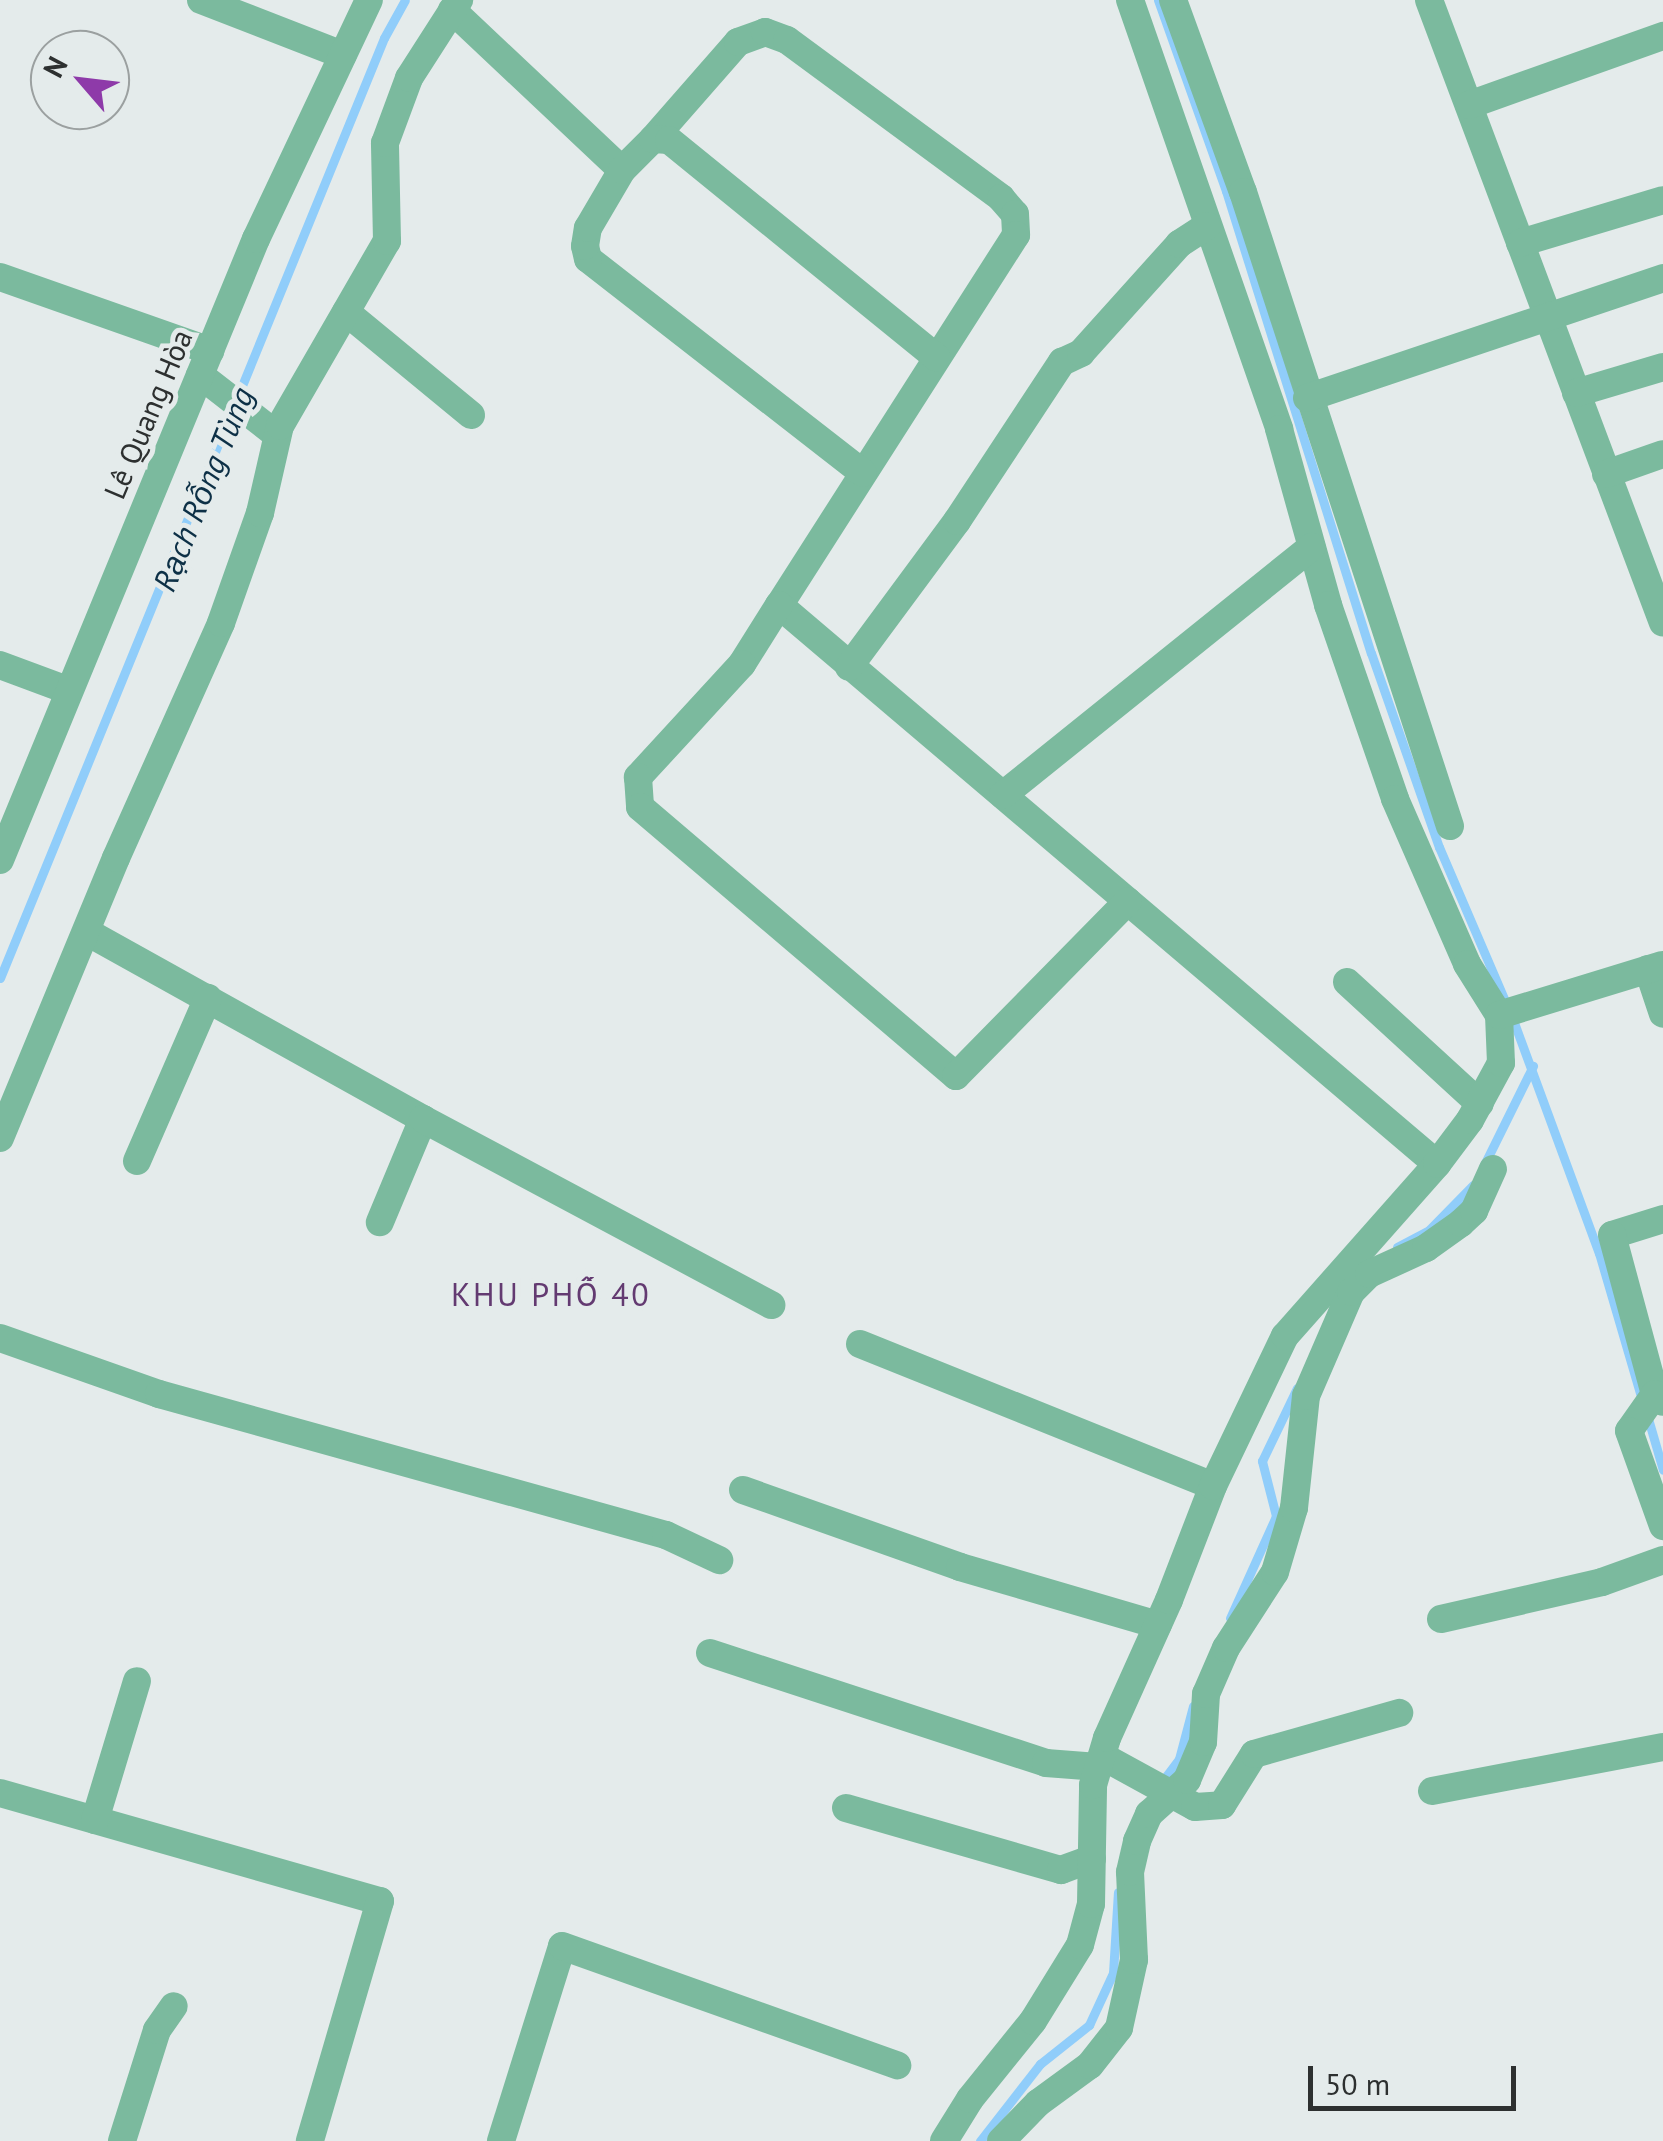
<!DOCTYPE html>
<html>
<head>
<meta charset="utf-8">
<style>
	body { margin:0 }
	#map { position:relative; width:1663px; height:2141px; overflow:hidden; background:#e4ebeb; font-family:"PT Sans",sans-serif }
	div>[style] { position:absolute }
	.stream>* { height:9px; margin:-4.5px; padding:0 4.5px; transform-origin:4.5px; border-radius:4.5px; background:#90cdfa }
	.minor>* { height:28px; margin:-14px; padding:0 14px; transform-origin:14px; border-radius:14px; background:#7bba9e }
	span { translate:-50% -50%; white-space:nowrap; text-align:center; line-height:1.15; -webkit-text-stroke:10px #e4ebeb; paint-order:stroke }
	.street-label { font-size:30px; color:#2d3030 }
	.water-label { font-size:32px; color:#0d3046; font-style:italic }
	.neighbourhood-label { font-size:32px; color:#633a71; letter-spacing:2.5px }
	.north { position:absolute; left:30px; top:30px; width:100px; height:100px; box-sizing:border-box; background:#e4ebeb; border:2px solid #9ba0a0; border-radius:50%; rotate:298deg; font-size:28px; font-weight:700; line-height:40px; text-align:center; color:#2d3030 }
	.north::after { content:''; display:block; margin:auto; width:35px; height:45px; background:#8e3aa9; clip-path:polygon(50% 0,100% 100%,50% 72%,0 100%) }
	.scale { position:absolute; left:1308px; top:2066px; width:208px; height:45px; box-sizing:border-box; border:5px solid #2d3030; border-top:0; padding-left:12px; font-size:30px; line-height:35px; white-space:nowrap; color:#2d3030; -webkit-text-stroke:8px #e4ebeb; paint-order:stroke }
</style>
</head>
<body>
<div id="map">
	<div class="stream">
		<i style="left:1158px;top:0;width:203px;rotate:70.4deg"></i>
		<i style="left:1226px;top:191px;width:484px;rotate:72.6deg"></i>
		<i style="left:1371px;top:653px;width:206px;rotate:70.7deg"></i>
		<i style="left:1439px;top:847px;width:170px;rotate:66.8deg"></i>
		<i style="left:0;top:978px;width:1015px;rotate:-67.78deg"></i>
		<i style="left:384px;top:38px;width:43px;rotate:-61.1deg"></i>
		<i style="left:1512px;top:1017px;width:252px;rotate:69.8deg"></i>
		<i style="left:1599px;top:1253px;width:153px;rotate:73.7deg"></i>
		<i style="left:1483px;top:1167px;width:113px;rotate:-63.7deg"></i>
		<i style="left:1397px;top:1247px;width:36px;rotate:-28deg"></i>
		<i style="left:1429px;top:1230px;width:63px;rotate:-45.6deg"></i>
		<i style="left:1647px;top:1415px;width:57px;rotate:73.8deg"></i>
		<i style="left:1230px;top:1618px;width:112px;rotate:-65.7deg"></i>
		<i style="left:1276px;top:1516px;width:57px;rotate:-104.3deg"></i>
		<i style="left:1262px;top:1461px;width:81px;rotate:-64.4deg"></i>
		<i style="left:1161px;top:1783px;width:30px;rotate:-53deg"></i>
		<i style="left:1179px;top:1759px;width:55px;rotate:-75.2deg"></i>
		<i style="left:980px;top:2141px;width:98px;rotate:-52.1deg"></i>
		<i style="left:1040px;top:2064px;width:63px;rotate:-38.5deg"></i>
		<i style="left:1089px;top:2025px;width:57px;rotate:-65.2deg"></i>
		<i style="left:1113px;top:1973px;width:81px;rotate:-86.5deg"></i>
	</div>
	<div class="minor">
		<i style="left:201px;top:0;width:152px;rotate:21.2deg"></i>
		<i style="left:1130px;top:0;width:454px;rotate:70.8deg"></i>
		<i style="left:1279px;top:429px;width:183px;rotate:74.4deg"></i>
		<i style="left:1328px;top:605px;width:205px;rotate:70.9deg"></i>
		<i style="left:1395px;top:799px;width:180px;rotate:66.4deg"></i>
		<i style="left:1467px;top:964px;width:60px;rotate:57.9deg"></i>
		<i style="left:1173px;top:0;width:204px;rotate:70deg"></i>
		<i style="left:1243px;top:192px;width:667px;rotate:71.92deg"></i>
		<i style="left:1429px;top:0;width:665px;rotate:69.41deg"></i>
		<i style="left:452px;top:10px;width:233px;rotate:43.3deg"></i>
		<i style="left:1469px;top:105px;width:206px;rotate:-19.6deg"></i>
		<i style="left:653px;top:139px;width:129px;rotate:-48.8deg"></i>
		<i style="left:738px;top:42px;width:29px;rotate:-20deg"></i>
		<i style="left:765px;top:32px;width:23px;rotate:20deg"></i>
		<i style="left:787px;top:40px;width:266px;rotate:36.4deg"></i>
		<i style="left:1001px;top:198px;width:21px;rotate:49deg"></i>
		<i style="left:1015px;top:214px;width:21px;rotate:87deg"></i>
		<i style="left:1016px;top:235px;width:439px;rotate:122.6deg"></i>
		<i style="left:779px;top:605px;width:863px;rotate:40.35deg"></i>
		<i style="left:1520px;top:243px;width:149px;rotate:-16.7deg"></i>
		<i style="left:0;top:277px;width:223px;rotate:19.4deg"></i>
		<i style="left:346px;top:312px;width:162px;rotate:39.5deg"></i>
		<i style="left:200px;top:375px;width:98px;rotate:37.9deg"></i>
		<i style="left:1576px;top:393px;width:91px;rotate:-16.6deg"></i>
		<i style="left:1307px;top:398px;width:376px;rotate:-18.6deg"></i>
		<i style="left:863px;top:473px;width:348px;rotate:-142.1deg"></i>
		<i style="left:588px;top:259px;width:13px;rotate:-103deg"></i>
		<i style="left:585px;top:246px;width:18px;rotate:-81deg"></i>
		<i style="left:588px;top:228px;width:67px;rotate:-59.6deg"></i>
		<i style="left:622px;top:170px;width:44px;rotate:-45deg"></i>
		<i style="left:653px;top:139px;width:16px;rotate:4deg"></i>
		<i style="left:669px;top:140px;width:345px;rotate:39.1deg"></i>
		<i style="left:1606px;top:474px;width:60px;rotate:-19.3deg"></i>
		<i style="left:779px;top:605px;width:70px;rotate:122.1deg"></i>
		<i style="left:742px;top:664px;width:154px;rotate:132.6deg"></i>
		<i style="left:638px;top:777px;width:30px;rotate:86deg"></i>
		<i style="left:640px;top:807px;width:415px;rotate:40.4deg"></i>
		<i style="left:956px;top:1076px;width:245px;rotate:-45.5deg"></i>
		<i style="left:0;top:665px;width:72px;rotate:20.5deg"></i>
		<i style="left:849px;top:667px;width:182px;rotate:-53.5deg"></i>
		<i style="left:957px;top:521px;width:191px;rotate:-56.6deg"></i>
		<i style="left:1062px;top:362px;width:21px;rotate:-25deg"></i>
		<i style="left:1081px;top:353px;width:147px;rotate:-48deg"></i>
		<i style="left:1179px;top:244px;width:33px;rotate:-33deg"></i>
		<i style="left:1003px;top:795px;width:396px;rotate:-38.8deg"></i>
		<i style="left:0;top:860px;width:672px;rotate:-67.6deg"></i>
		<i style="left:256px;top:239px;width:264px;rotate:-64.7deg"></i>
		<i style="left:87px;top:932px;width:385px;rotate:29.1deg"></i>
		<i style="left:423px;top:1119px;width:112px;rotate:112.7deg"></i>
		<i style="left:1648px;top:969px;width:47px;rotate:71.6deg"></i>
		<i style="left:1347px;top:982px;width:180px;rotate:42.5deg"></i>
		<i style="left:423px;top:1119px;width:395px;rotate:28.1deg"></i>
		<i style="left:0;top:1138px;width:303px;rotate:-67.5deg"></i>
		<i style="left:116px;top:858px;width:257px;rotate:-65.9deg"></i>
		<i style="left:221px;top:623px;width:117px;rotate:-70.5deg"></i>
		<i style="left:260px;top:513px;width:89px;rotate:-77.1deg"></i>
		<i style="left:280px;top:426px;width:214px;rotate:-60deg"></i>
		<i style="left:387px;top:241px;width:98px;rotate:-91.2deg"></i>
		<i style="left:385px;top:143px;width:69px;rotate:-69.7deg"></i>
		<i style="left:409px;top:78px;width:93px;rotate:-57.3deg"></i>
		<i style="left:137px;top:1161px;width:178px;rotate:-66.5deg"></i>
		<i style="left:1663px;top:1219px;width:53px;rotate:162.6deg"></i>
		<i style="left:1612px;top:1235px;width:165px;rotate:74.9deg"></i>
		<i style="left:1655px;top:1394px;width:11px;rotate:45deg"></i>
		<i style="left:0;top:1338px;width:169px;rotate:19.4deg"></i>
		<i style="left:159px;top:1394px;width:526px;rotate:15.54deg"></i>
		<i style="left:666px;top:1535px;width:59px;rotate:25.3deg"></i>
		<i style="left:860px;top:1344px;width:380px;rotate:21.9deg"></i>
		<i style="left:1655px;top:1394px;width:45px;rotate:125.1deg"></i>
		<i style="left:1629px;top:1431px;width:101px;rotate:70.3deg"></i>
		<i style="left:743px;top:1490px;width:230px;rotate:19.5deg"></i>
		<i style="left:960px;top:1567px;width:206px;rotate:16.3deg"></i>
		<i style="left:1441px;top:1619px;width:165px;rotate:-12.9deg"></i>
		<i style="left:1602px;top:1582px;width:65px;rotate:-19.8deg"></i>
		<i style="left:710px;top:1653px;width:354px;rotate:18.1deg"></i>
		<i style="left:1046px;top:1763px;width:52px;rotate:4.4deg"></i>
		<i style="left:1102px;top:1756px;width:106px;rotate:28.7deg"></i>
		<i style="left:1195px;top:1807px;width:27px;rotate:-4deg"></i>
		<i style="left:1222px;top:1805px;width:60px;rotate:-57.9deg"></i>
		<i style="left:1254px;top:1754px;width:151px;rotate:-15.8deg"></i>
		<i style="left:1432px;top:1791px;width:235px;rotate:-10.8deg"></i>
		<i style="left:0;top:1793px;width:395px;rotate:15.9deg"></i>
		<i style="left:380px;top:1901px;width:250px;rotate:106.3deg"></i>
		<i style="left:846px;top:1808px;width:224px;rotate:16.1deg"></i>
		<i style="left:1061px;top:1870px;width:33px;rotate:-20deg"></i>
		<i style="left:95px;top:1820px;width:145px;rotate:-73.2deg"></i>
		<i style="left:122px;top:2141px;width:116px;rotate:-72.5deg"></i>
		<i style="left:157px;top:2030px;width:29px;rotate:-55deg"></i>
		<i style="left:501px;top:2141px;width:204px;rotate:-72.6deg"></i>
		<i style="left:562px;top:1946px;width:356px;rotate:19.6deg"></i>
		<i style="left:944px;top:2141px;width:49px;rotate:-58.2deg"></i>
		<i style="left:970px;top:2099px;width:100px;rotate:-51.1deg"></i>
		<i style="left:1033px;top:2021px;width:89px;rotate:-58.3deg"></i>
		<i style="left:1080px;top:1945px;width:42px;rotate:-75deg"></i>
		<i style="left:1091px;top:1904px;width:119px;rotate:-89deg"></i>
		<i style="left:1093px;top:1785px;width:49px;rotate:-73.4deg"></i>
		<i style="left:1107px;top:1738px;width:151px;rotate:-65.8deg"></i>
		<i style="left:1169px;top:1600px;width:122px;rotate:-68.9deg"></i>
		<i style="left:1213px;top:1486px;width:166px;rotate:-64.4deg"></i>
		<i style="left:1285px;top:1336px;width:230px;rotate:-48.5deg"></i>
		<i style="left:1437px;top:1164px;width:55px;rotate:-53.1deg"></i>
		<i style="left:1470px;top:1120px;width:65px;rotate:-61.5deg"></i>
		<i style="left:1501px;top:1063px;width:48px;rotate:-92.4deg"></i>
		<i style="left:1499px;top:1015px;width:171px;rotate:-17deg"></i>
		<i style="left:1001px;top:2141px;width:53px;rotate:-45.8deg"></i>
		<i style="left:1038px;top:2103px;width:64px;rotate:-36.2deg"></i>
		<i style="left:1090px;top:2065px;width:47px;rotate:-51.9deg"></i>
		<i style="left:1119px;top:2028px;width:70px;rotate:-77.6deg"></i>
		<i style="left:1134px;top:1960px;width:88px;rotate:-92.6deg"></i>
		<i style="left:1130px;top:1872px;width:32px;rotate:-77deg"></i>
		<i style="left:1137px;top:1841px;width:30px;rotate:-66deg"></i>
		<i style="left:1149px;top:1814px;width:51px;rotate:-41.8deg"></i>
		<i style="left:1187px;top:1780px;width:41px;rotate:-67.2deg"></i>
		<i style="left:1203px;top:1742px;width:48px;rotate:-86.4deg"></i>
		<i style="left:1206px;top:1694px;width:50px;rotate:-66.5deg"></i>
		<i style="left:1226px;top:1648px;width:90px;rotate:-57.2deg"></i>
		<i style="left:1275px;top:1572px;width:67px;rotate:-73.5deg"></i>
		<i style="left:1294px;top:1508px;width:113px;rotate:-83.9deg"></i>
		<i style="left:1306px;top:1396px;width:113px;rotate:-66.6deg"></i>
		<i style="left:1351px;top:1292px;width:25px;rotate:-45deg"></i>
		<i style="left:1369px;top:1274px;width:63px;rotate:-24.5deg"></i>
		<i style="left:1426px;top:1248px;width:43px;rotate:-35.5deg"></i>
		<i style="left:1461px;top:1223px;width:18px;rotate:-43deg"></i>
		<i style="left:1474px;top:1211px;width:46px;rotate:-65.7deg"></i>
	</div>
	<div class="street-label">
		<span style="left:148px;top:414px;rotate:-67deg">Lê Quang Hòa</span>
	</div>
	<div class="water-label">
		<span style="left:203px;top:489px;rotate:-68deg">Rạch Rỗng Tùng</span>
	</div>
	<div class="neighbourhood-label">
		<span style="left:551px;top:1294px">KHU PHỐ 40</span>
	</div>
	<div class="north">N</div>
	<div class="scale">50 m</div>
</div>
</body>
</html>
